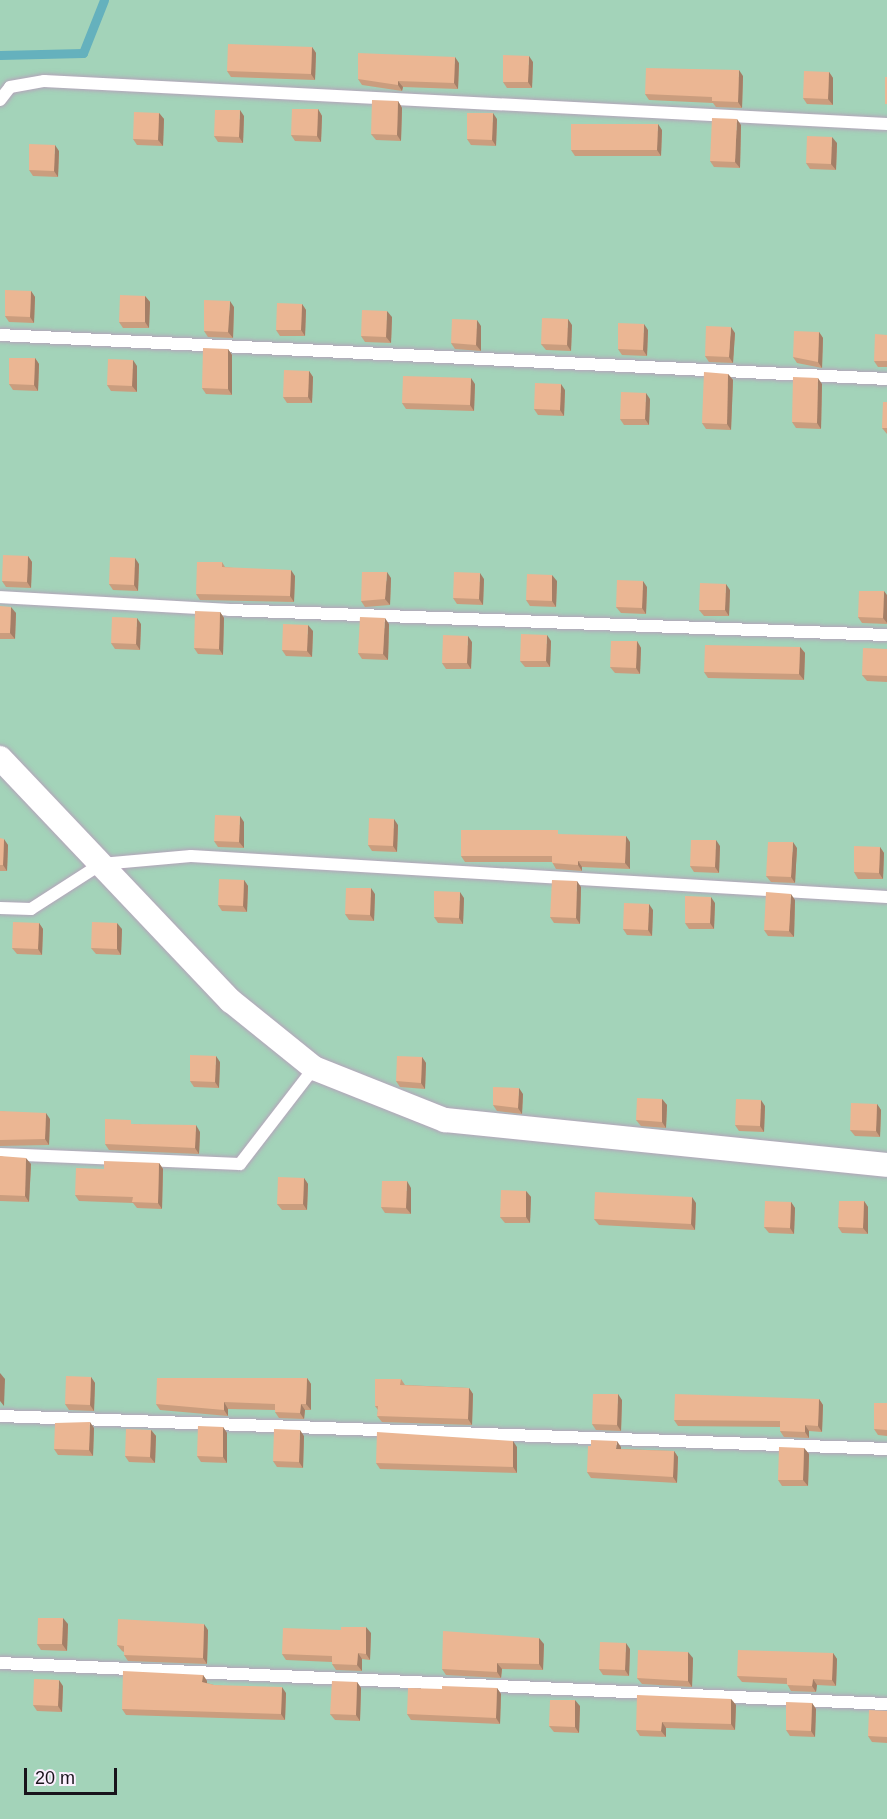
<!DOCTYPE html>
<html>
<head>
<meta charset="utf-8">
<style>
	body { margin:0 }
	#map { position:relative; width:887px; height:1819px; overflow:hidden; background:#fbeffe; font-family:Arial,sans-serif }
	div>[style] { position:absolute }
	.green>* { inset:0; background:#a3d3b9 }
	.stream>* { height:9px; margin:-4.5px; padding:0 4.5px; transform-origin:4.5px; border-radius:4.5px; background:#65b1bd }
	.roads { filter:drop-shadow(0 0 2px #b5a3ba) drop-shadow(0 0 2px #b5a3ba) }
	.lane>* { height:12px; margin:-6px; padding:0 6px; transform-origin:6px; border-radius:6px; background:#fff }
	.street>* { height:24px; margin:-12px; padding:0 12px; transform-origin:12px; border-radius:12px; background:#fff }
	.wall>* { inset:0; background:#ca9d7e }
	.shaded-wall>* { inset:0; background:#a47f67 }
	.building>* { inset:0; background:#ebb693 }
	span { translate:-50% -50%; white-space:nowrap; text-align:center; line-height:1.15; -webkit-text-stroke:4.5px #fbeffe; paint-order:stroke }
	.scale { position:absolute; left:24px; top:1768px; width:93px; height:27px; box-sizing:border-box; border:3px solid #19131b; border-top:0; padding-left:8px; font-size:18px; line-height:21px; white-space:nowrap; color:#19131b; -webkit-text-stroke:4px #fbeffe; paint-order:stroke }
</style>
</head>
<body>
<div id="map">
	<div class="green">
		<i style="clip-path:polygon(0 0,887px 0,887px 1819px,0 1819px)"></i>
	</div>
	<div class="stream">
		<i style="left:0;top:55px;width:83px;rotate:-1.4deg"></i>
		<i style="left:83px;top:53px;width:57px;rotate:-68.4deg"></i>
	</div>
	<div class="roads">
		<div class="lane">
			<i style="left:0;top:100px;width:16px;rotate:-52deg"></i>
			<i style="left:10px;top:87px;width:35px;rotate:-10deg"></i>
			<i style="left:44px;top:81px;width:844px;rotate:2.92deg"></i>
			<i style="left:0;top:335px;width:888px;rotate:2.84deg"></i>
			<i style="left:0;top:597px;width:229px;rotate:3.2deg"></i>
			<i style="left:229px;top:610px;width:658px;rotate:2.18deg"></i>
			<i style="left:0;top:908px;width:31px;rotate:2deg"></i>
			<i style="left:31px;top:909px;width:83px;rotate:-32.7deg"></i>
			<i style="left:101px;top:864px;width:90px;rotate:-5.1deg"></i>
			<i style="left:191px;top:856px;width:697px;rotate:3.37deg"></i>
			<i style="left:0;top:1154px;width:240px;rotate:2.4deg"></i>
			<i style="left:240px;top:1164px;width:121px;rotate:-52.4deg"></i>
			<i style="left:0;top:1416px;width:888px;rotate:2.13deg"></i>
			<i style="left:0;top:1663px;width:888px;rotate:2.65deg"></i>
		</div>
		<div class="street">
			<i style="left:0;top:758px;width:335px;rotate:46.5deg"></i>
			<i style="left:231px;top:1001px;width:107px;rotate:38.9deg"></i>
			<i style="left:314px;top:1068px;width:141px;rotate:21.7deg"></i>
			<i style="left:445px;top:1120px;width:444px;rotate:5.8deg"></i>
		</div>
	</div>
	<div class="wall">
		<i style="clip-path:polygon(312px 47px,316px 53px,315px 80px,231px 77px,227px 71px)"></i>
		<i style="clip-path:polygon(533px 62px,532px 88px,507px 88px,503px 82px)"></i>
		<i style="clip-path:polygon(459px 63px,458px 89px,403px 87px,402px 91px,362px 85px,358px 79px)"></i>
		<i style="clip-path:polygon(829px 72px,833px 78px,833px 105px,807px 104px,803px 98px)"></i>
		<i style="clip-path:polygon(743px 76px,742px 108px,716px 107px,713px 103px,649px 100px,645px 94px)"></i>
		<i style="clip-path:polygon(398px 101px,402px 108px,401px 141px,376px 140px,371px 134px)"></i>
		<i style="clip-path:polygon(318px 109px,322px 116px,321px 142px,295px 141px,291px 135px)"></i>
		<i style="clip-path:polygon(159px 113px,164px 119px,163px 146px,137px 145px,133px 139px)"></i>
		<i style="clip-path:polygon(244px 116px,243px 143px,218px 142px,214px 136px)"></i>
		<i style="clip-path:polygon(497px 119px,496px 146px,471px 145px,467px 139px)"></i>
		<i style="clip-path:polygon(741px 125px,740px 168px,714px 167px,710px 161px)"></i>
		<i style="clip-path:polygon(662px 130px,661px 156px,575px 156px,571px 150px)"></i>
		<i style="clip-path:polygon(837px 143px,836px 170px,810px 169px,806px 163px)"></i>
		<i style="clip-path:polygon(59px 151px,58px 177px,33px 176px,29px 170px)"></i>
		<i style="clip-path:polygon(31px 291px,35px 297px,34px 323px,9px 322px,5px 316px)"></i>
		<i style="clip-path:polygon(145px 296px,150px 302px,149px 328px,123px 328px,119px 322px)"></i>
		<i style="clip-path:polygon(302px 304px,306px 310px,305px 336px,280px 336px,276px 330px)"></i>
		<i style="clip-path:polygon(234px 307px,233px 338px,208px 337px,204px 331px)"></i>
		<i style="clip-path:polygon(392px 317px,391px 343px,365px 342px,361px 336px)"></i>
		<i style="clip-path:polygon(572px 325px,571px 351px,546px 350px,541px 344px)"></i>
		<i style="clip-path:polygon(481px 326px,481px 351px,455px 349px,451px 343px)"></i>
		<i style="clip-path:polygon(648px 330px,647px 356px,622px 355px,618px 349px)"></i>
		<i style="clip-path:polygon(819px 332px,823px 338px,822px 368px,797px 363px,793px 357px)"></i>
		<i style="clip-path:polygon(735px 333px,733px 363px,709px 362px,705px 356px)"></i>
		<i style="clip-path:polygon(887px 335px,887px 367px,878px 367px,874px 361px)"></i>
		<i style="clip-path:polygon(228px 349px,232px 355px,232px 395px,206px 394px,202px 388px)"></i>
		<i style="clip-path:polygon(35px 358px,39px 364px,38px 391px,13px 390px,9px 384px)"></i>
		<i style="clip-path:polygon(137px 366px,137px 392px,111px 391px,107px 385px)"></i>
		<i style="clip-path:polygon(309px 371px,313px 377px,312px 403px,287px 403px,283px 397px)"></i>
		<i style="clip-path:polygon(728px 374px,733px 380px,731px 430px,706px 429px,702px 423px)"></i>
		<i style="clip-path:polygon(475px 384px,474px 411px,406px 409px,402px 403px)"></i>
		<i style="clip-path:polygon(822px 384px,821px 429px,796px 428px,792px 422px)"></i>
		<i style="clip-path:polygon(565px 390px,564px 416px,538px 415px,534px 409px)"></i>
		<i style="clip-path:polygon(650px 399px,649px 425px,624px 425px,620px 419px)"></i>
		<i style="clip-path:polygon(887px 402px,887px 434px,882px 428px)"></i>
		<i style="clip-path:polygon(28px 556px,32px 562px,31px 588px,6px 587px,2px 581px)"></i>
		<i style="clip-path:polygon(222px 562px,225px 567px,295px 576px,294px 602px,200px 600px,196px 594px)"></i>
		<i style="clip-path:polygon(139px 564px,138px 591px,113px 590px,109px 584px)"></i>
		<i style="clip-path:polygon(391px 578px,390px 605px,365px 607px,361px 601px)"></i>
		<i style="clip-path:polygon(484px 579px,483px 605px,457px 604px,453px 598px)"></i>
		<i style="clip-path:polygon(557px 581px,556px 607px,530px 606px,526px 600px)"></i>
		<i style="clip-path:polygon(647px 587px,646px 614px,621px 613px,616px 607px)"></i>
		<i style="clip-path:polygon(730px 590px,729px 616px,704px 616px,699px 610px)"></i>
		<i style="clip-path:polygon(887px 595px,887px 624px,862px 623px,858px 617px)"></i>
		<i style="clip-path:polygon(0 606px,16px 613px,15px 639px,0 639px)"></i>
		<i style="clip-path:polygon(220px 612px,224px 618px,223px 655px,198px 654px,194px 648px)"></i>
		<i style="clip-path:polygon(141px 624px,140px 650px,115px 649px,111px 643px)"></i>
		<i style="clip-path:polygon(389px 624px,388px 660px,362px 659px,358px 653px)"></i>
		<i style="clip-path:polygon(313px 631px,312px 657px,286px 656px,282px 650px)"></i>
		<i style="clip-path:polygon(551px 641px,550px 667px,525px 667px,520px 661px)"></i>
		<i style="clip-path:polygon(637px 641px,641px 648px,640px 674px,615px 673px,610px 667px)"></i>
		<i style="clip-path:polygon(472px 642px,471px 669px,446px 669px,442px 663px)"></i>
		<i style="clip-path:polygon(800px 647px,805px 653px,804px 680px,708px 678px,704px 672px)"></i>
		<i style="clip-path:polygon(887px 649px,887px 682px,867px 681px,862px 675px)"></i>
		<i style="clip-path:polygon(244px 822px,244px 848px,218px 847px,214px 841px)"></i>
		<i style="clip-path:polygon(398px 825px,397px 852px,372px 851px,368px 845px)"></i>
		<i style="clip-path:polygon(0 838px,8px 845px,7px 871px,0 871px)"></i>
		<i style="clip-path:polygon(630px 842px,630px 869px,582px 867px,582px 871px,556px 869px,552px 862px,465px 862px,461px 856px)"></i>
		<i style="clip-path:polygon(720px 846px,719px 873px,694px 872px,690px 866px)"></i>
		<i style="clip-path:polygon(880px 847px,884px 853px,883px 879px,858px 879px,854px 872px)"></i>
		<i style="clip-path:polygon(797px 848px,795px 883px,771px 882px,766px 876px)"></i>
		<i style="clip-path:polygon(244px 880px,248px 886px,247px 912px,222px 911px,218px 905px)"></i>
		<i style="clip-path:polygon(581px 887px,580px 924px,554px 923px,550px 917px)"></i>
		<i style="clip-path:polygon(375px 894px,374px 921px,349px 920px,345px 914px)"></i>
		<i style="clip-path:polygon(464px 898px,463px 924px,438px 923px,434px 917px)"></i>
		<i style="clip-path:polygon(795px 900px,794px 937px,768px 936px,764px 930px)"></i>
		<i style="clip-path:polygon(715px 903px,714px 929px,689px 929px,685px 923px)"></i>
		<i style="clip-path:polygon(653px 910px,652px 936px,627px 935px,623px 929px)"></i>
		<i style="clip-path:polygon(39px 923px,43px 929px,42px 955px,17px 954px,12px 948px)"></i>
		<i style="clip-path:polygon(122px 929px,121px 955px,96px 954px,91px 948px)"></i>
		<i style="clip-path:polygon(422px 1057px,426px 1063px,425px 1089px,400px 1087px,396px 1081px)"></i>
		<i style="clip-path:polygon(220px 1062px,219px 1088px,194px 1087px,190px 1081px)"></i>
		<i style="clip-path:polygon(523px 1094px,522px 1114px,497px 1111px,493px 1105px)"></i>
		<i style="clip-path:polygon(662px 1099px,667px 1105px,666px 1128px,641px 1126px,636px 1120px)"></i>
		<i style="clip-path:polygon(877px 1104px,881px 1110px,880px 1137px,855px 1136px,850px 1130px)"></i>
		<i style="clip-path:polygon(765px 1106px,764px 1132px,739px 1131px,735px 1125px)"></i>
		<i style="clip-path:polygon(0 1111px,50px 1119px,49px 1145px,0 1146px)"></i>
		<i style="clip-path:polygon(134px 1124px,200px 1132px,199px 1154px,109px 1150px,105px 1144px)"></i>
		<i style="clip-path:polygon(0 1156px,31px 1164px,29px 1202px,0 1201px)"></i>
		<i style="clip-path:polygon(159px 1163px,163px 1169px,162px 1209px,137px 1208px,133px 1203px,79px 1201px,75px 1195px,104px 1169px)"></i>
		<i style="clip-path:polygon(304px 1178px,308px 1184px,307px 1210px,282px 1210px,277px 1204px)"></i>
		<i style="clip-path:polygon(411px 1188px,411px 1214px,385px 1213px,381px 1207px)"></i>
		<i style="clip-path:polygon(526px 1191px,531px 1197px,530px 1223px,505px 1223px,500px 1217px)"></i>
		<i style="clip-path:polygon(864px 1201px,868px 1207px,868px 1234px,842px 1233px,838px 1227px)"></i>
		<i style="clip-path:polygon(791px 1202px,795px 1208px,794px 1234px,769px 1233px,764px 1227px)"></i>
		<i style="clip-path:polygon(696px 1203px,695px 1230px,599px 1225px,594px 1219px)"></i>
		<i style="clip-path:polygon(91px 1377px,95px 1383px,94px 1411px,69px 1410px,65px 1404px)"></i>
		<i style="clip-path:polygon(307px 1378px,311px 1384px,311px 1410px,305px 1410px,304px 1419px,279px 1418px,275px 1412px,275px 1410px,228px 1409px,228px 1416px,160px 1410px,156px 1404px)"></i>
		<i style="clip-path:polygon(401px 1379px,405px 1385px,469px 1388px,473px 1394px,472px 1425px,382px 1422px,377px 1416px,378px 1410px,375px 1406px)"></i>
		<i style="clip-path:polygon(819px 1399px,823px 1405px,822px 1432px,809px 1431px,809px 1438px,784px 1437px,780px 1431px,780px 1427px,678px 1426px,674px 1420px)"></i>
		<i style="clip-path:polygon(622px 1400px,621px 1431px,596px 1430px,592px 1424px)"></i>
		<i style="clip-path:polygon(887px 1403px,887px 1436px,878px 1435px,874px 1429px)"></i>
		<i style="clip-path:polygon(223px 1427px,227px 1433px,227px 1463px,201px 1462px,197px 1456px)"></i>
		<i style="clip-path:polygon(94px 1428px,93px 1456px,58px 1455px,54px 1449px)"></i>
		<i style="clip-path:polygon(151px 1430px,156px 1436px,155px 1463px,129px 1462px,125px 1456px)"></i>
		<i style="clip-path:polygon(304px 1436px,303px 1468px,277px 1467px,273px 1461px)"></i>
		<i style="clip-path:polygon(517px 1447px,517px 1473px,380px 1469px,376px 1463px)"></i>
		<i style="clip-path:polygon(621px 1447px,621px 1449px,674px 1451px,678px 1457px,677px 1483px,591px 1478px,587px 1472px)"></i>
		<i style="clip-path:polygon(804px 1448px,809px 1454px,808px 1486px,782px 1486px,778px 1480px)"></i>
		<i style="clip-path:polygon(68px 1624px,67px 1651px,41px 1650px,37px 1644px)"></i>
		<i style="clip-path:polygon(208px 1630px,207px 1664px,128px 1661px,124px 1655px,124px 1652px,122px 1651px,117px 1645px)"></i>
		<i style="clip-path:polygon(371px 1633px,370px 1660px,362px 1659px,362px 1671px,336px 1670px,332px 1664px,332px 1662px,286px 1660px,282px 1654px)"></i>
		<i style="clip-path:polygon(544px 1644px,543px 1670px,502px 1669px,501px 1678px,446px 1675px,442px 1669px)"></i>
		<i style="clip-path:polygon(630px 1649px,629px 1676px,603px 1675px,599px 1669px)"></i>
		<i style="clip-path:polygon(833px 1653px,837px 1659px,836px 1686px,817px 1685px,816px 1692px,791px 1691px,787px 1684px,742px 1682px,737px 1676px)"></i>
		<i style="clip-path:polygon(693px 1658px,692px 1687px,642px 1684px,637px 1678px)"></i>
		<i style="clip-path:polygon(203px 1675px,207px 1681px,207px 1683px,214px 1685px,286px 1693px,285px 1720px,126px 1715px,122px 1709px)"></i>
		<i style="clip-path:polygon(357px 1682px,361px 1688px,360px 1721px,335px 1720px,330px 1714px)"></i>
		<i style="clip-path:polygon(63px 1686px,62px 1712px,37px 1711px,33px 1705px)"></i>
		<i style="clip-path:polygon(497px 1688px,501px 1694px,500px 1724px,411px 1720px,407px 1714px,442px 1689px)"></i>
		<i style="clip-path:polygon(731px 1699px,736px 1705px,735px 1730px,666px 1728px,666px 1737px,640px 1736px,636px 1730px)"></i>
		<i style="clip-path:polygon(812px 1703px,816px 1709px,815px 1737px,790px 1736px,786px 1730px)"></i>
		<i style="clip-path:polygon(580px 1706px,579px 1733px,554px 1732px,549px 1726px)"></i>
		<i style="clip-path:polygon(887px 1711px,887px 1743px,872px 1742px,868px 1736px)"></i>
	</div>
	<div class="shaded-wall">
		<i style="clip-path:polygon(312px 47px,316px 53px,315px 80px,311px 74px)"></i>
		<i style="clip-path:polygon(529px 56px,533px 62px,532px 88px,528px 82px)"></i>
		<i style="clip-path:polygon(455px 57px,459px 63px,458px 89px,454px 83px)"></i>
		<i style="clip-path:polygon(739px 70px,743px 76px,742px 108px,738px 102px)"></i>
		<i style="clip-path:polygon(829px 72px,833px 78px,833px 105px,828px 99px)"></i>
		<i style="clip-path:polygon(398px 81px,403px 87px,402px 91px,398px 85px)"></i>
		<i style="clip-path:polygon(398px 101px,402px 108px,401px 141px,397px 135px)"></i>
		<i style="clip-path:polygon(318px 109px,322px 116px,321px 142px,317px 136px)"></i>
		<i style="clip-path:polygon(240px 110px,244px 116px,243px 143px,239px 137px)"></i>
		<i style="clip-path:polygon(159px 113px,164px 119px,163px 146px,158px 140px)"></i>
		<i style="clip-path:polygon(493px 113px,497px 119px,496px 146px,492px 140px)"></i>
		<i style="clip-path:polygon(737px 119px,741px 125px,740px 168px,735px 162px)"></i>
		<i style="clip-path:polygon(658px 124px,662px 130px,661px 156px,657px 150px)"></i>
		<i style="clip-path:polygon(832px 137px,837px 143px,836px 170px,831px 164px)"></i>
		<i style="clip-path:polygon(55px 145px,59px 151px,58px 177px,54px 171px)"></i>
		<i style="clip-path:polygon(31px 291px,35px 297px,34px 323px,30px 317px)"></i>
		<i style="clip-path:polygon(145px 296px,150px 302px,149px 328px,145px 322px)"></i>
		<i style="clip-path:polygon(230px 301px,234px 307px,233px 338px,228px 332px)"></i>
		<i style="clip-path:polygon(302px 304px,306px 310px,305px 336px,301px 330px)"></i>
		<i style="clip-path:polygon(387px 311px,392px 317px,391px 343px,386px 337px)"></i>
		<i style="clip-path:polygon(568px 319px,572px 325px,571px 351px,567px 345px)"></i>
		<i style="clip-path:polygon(477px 320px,481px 326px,481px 351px,476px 345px)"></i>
		<i style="clip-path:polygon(644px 324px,648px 330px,647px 356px,643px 350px)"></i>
		<i style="clip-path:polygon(731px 327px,735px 333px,733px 363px,729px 357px)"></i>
		<i style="clip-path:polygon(819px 332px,823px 338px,822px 368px,818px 362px)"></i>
		<i style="clip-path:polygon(228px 349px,232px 355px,232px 395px,228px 389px)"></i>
		<i style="clip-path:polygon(35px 358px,39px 364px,38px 391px,34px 385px)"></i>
		<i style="clip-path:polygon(133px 360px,137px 366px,137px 392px,132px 386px)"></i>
		<i style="clip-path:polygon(309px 371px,313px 377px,312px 403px,308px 397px)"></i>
		<i style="clip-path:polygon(728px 374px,733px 380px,731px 430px,727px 424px)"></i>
		<i style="clip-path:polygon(471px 378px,475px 384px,474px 411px,470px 405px)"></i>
		<i style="clip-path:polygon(818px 378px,822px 384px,821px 429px,817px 423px)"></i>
		<i style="clip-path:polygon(561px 384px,565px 390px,564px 416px,560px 410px)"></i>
		<i style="clip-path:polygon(646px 393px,650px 399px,649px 425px,645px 419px)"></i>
		<i style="clip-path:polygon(28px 556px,32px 562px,31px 588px,27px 582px)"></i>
		<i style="clip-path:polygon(135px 558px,139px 564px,138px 591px,134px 585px)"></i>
		<i style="clip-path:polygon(291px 570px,295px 576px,294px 602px,290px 596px)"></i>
		<i style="clip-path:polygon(387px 572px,391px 578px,390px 605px,385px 599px)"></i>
		<i style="clip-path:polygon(480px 573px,484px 579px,483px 605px,479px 599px)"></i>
		<i style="clip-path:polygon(552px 575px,557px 581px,556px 607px,552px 601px)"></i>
		<i style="clip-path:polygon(643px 581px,647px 587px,646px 614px,642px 608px)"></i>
		<i style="clip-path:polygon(726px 584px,730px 590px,729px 616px,725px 610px)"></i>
		<i style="clip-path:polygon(884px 591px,887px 595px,887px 623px,883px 618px)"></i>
		<i style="clip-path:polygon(11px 607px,16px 613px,15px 639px,10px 633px)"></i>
		<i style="clip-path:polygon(220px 612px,224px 618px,223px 655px,219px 649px)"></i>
		<i style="clip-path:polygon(137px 618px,141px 624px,140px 650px,136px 644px)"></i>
		<i style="clip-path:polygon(385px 618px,389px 624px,388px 660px,383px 654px)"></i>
		<i style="clip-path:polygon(308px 625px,313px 631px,312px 657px,307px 651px)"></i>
		<i style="clip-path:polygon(547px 635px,551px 641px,550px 667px,546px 661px)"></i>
		<i style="clip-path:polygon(468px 636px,472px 642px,471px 669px,467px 663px)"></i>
		<i style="clip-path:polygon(637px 641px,641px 648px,640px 674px,636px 668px)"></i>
		<i style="clip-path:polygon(800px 647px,805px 653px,804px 680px,799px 674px)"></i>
		<i style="clip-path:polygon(240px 816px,244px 822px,244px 848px,239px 842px)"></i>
		<i style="clip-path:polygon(394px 819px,398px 825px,397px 852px,393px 846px)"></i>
		<i style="clip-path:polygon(626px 836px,630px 842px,630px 869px,625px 863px)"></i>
		<i style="clip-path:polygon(4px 839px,8px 845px,7px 871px,3px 865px)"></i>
		<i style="clip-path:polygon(716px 840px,720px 846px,719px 873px,715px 867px)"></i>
		<i style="clip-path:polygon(793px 842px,797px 848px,795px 883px,791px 877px)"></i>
		<i style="clip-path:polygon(880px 847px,884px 853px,883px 879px,879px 873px)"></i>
		<i style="clip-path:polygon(578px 861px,582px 867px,582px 871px,578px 865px)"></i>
		<i style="clip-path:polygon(244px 880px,248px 886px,247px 912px,243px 906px)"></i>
		<i style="clip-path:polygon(577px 881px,581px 887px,580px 924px,576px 918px)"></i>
		<i style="clip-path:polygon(371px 888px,375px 894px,374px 921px,370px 915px)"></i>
		<i style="clip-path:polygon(460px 892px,464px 898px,463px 924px,459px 918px)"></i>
		<i style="clip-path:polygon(791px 894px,795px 900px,794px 937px,789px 931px)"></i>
		<i style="clip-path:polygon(711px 897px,715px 903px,714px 929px,710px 923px)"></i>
		<i style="clip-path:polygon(649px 904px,653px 910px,652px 936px,648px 930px)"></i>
		<i style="clip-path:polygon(39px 923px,43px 929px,42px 955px,38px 949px)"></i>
		<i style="clip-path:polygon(117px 923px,122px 929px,121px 955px,117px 949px)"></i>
		<i style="clip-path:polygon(216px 1056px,220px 1062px,219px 1088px,215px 1082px)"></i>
		<i style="clip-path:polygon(422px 1057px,426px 1063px,425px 1089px,421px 1083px)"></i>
		<i style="clip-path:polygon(519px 1088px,523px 1094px,522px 1114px,518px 1108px)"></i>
		<i style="clip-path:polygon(662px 1099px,667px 1105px,666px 1128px,662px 1122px)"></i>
		<i style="clip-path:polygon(761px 1100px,765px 1106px,764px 1132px,760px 1126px)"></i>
		<i style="clip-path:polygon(877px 1104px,881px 1110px,880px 1137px,876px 1131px)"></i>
		<i style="clip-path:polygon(46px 1113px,50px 1119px,49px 1145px,45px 1139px)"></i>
		<i style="clip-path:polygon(196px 1125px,200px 1132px,199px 1154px,195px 1148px)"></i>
		<i style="clip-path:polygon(26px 1158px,31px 1164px,29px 1202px,25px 1196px)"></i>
		<i style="clip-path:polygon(159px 1163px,163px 1169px,162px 1209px,158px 1203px)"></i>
		<i style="clip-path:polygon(304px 1178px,308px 1184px,307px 1210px,303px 1204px)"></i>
		<i style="clip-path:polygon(407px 1181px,411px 1188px,411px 1214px,406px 1208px)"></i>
		<i style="clip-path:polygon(526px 1191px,531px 1197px,530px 1223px,526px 1217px)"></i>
		<i style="clip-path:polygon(692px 1197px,696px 1203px,695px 1230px,691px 1224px)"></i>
		<i style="clip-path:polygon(864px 1201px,868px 1207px,868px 1234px,863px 1228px)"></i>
		<i style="clip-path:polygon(791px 1202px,795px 1208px,794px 1234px,790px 1228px)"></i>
		<i style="clip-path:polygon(0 1373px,5px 1379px,4px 1406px,0 1401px)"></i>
		<i style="clip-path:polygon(91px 1377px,95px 1383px,94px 1411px,90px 1405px)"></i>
		<i style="clip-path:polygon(307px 1378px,311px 1384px,311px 1410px,306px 1404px)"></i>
		<i style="clip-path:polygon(469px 1388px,473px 1394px,472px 1425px,468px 1419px)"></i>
		<i style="clip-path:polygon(618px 1394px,622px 1400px,621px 1431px,617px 1425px)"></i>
		<i style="clip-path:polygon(819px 1399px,823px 1405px,822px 1432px,818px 1426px)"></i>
		<i style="clip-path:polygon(224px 1402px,228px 1409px,228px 1416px,224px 1410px)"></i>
		<i style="clip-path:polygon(301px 1404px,305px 1410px,304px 1419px,300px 1413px)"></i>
		<i style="clip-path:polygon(90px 1422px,94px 1428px,93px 1456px,89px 1450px)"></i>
		<i style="clip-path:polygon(805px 1425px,809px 1431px,809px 1438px,805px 1432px)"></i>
		<i style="clip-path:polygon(223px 1427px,227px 1433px,227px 1463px,223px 1457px)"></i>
		<i style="clip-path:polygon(151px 1430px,156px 1436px,155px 1463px,150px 1457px)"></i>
		<i style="clip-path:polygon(300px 1430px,304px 1436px,303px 1468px,299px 1462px)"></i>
		<i style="clip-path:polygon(513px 1441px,517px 1447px,517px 1473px,513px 1467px)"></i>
		<i style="clip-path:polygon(617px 1441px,621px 1447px,621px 1455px,616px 1449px)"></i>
		<i style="clip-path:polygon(804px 1448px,809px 1454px,808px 1486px,803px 1480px)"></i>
		<i style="clip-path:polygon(674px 1451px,678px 1457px,677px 1483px,673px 1477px)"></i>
		<i style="clip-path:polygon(63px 1618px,68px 1624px,67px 1651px,62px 1644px)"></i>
		<i style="clip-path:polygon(204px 1624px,208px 1630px,207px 1664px,203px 1658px)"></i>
		<i style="clip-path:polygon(366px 1627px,371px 1633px,370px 1660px,366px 1654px)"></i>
		<i style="clip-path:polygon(539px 1638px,544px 1644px,543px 1670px,539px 1664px)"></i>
		<i style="clip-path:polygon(626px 1643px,630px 1649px,629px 1676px,625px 1670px)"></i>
		<i style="clip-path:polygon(688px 1652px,693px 1658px,692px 1687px,688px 1681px)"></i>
		<i style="clip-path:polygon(358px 1653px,362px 1659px,362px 1671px,357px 1665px)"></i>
		<i style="clip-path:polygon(833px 1653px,837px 1659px,836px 1686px,832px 1680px)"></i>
		<i style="clip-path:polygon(497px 1663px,502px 1669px,501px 1678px,497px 1672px)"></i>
		<i style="clip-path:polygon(203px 1675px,207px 1681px,207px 1688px,202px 1682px)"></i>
		<i style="clip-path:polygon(813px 1679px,817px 1685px,816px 1692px,812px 1686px)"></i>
		<i style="clip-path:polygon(59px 1680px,63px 1686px,62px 1712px,58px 1706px)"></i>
		<i style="clip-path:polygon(357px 1682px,361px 1688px,360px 1721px,356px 1715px)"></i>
		<i style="clip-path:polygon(282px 1687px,286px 1693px,285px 1720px,281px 1714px)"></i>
		<i style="clip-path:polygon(497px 1688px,501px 1694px,500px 1724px,496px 1718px)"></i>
		<i style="clip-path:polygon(731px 1699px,736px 1705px,735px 1730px,731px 1724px)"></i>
		<i style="clip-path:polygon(575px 1700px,580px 1706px,579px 1733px,575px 1727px)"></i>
		<i style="clip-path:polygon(812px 1703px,816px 1709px,815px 1737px,811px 1731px)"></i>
		<i style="clip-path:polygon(662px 1722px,666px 1728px,666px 1737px,661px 1731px)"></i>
	</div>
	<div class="building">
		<i style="clip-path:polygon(228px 44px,312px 47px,311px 74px,227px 71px)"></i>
		<i style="clip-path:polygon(358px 53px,455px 57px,454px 83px,398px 81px,398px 85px,358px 79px)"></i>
		<i style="clip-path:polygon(503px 55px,529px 56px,528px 82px,503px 82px)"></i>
		<i style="clip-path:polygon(646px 68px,739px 70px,738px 102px,712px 101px,712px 97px,645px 94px)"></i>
		<i style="clip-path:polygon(804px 71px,829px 72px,828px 99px,803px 98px)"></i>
		<i style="clip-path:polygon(885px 77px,887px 77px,887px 104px,885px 104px)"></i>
		<i style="clip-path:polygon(372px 100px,398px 101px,397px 135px,371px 134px)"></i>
		<i style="clip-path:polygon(292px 109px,318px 109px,317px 136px,291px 135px)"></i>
		<i style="clip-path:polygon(215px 110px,240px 110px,239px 137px,214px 136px)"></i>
		<i style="clip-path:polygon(134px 112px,159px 113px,158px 140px,133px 139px)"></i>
		<i style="clip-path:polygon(467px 113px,493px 113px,492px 140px,467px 139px)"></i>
		<i style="clip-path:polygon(712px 118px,737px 119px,735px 162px,710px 161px)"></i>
		<i style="clip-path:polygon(571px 124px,658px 124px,657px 150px,571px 150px)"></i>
		<i style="clip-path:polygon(807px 136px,832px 137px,831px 164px,806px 163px)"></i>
		<i style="clip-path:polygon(29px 144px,55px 145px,54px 171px,29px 170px)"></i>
		<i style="clip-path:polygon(5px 290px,31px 291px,30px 317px,5px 316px)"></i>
		<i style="clip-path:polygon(120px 295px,145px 296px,145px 322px,119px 322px)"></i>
		<i style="clip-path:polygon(204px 300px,230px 301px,228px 332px,204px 331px)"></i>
		<i style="clip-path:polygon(277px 303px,302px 304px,301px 330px,276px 330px)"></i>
		<i style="clip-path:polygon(362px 310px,387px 311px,386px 337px,361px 336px)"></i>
		<i style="clip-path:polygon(542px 318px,568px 319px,567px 345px,541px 344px)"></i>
		<i style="clip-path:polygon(452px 319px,477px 320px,476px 345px,451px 343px)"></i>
		<i style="clip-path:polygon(618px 323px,644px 324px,643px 350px,618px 349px)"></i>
		<i style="clip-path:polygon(706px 326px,731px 327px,729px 357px,705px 356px)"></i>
		<i style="clip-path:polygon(794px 331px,819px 332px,818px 362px,793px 357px)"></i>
		<i style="clip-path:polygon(875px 334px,887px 335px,887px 361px,874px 361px)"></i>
		<i style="clip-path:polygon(203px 348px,228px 349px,228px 389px,202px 388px)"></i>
		<i style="clip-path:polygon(9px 358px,35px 358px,34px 385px,9px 384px)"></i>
		<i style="clip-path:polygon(108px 359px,133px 360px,132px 386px,107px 385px)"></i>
		<i style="clip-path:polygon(284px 370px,309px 371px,308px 397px,283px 397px)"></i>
		<i style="clip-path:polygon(704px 372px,728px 374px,727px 424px,702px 423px)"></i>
		<i style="clip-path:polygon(403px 376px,471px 378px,470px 405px,402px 403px)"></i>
		<i style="clip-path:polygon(793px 377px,818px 378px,817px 423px,792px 422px)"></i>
		<i style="clip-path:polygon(535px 383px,561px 384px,560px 410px,534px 409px)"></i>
		<i style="clip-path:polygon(621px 392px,646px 393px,645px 419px,620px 419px)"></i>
		<i style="clip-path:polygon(883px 402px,887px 402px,887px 428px,882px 428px)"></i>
		<i style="clip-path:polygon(3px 555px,28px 556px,27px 582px,2px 581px)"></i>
		<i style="clip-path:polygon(110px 557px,135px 558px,134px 585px,109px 584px)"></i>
		<i style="clip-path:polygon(197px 562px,222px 562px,222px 567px,291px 570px,290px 596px,196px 594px)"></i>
		<i style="clip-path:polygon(362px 572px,387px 572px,385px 599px,361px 601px)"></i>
		<i style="clip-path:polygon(454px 572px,480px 573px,479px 599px,453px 598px)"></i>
		<i style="clip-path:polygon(527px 574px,552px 575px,552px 601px,526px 600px)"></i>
		<i style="clip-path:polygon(617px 580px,643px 581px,642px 608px,616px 607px)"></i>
		<i style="clip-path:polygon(700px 583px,726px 584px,725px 610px,699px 610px)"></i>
		<i style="clip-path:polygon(859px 591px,884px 591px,883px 618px,858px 617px)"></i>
		<i style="clip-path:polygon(0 606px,11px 607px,10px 633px,0 633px)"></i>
		<i style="clip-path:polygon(195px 611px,220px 612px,219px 649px,194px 648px)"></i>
		<i style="clip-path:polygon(112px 617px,137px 618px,136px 644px,111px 643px)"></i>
		<i style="clip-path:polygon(360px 617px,385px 618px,383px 654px,358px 653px)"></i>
		<i style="clip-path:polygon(283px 624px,308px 625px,307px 651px,282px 650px)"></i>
		<i style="clip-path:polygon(521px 634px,547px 635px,546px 661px,520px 661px)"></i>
		<i style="clip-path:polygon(443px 635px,468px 636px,467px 663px,442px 663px)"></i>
		<i style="clip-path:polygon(611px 641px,637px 641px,636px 668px,610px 667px)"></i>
		<i style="clip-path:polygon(705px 645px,800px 647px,799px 674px,704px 672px)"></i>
		<i style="clip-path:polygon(863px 648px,887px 649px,887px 676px,862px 675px)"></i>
		<i style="clip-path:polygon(215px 815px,240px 816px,239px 842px,214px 841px)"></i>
		<i style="clip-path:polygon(369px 818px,394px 819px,393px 846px,368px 845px)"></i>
		<i style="clip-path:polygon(461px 830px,558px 830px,558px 834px,626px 836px,625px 863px,578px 861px,578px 865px,552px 863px,552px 856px,461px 856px)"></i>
		<i style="clip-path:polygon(0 838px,4px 839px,3px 865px,0 865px)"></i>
		<i style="clip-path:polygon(691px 840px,716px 840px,715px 867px,690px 866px)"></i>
		<i style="clip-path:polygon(768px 842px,793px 842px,791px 877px,766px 876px)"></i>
		<i style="clip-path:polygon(854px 846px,880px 847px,879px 873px,854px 872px)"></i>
		<i style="clip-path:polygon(219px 879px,244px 880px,243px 906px,218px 905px)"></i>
		<i style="clip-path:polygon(552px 880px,577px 881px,576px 918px,550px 917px)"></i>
		<i style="clip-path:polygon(346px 888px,371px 888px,370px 915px,345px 914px)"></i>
		<i style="clip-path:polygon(434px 891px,460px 892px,459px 918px,434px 917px)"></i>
		<i style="clip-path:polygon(766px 892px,791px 894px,789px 931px,764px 930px)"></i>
		<i style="clip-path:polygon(685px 896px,711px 897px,710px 923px,685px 923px)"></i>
		<i style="clip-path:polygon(624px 903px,649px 904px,648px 930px,623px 929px)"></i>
		<i style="clip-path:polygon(13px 922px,39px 923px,38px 949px,12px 948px)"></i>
		<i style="clip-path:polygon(92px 922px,117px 923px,117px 949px,91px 948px)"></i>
		<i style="clip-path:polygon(190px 1055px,216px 1056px,215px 1082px,190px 1081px)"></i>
		<i style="clip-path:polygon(397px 1056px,422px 1057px,421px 1083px,396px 1081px)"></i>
		<i style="clip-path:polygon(493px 1087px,519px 1088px,518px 1108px,493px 1105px)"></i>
		<i style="clip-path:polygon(637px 1098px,662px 1099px,662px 1122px,636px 1120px)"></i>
		<i style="clip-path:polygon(736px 1099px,761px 1100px,760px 1126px,735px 1125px)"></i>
		<i style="clip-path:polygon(851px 1103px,877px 1104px,876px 1131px,850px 1130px)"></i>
		<i style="clip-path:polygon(0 1111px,46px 1113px,45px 1139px,0 1140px)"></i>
		<i style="clip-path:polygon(105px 1119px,131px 1120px,131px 1124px,196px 1125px,195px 1148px,105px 1144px)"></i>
		<i style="clip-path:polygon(0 1156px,26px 1158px,25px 1196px,0 1195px)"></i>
		<i style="clip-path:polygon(104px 1161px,159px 1163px,158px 1203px,132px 1202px,133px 1197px,75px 1195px,76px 1168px,104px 1169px)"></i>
		<i style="clip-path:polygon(278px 1177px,304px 1178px,303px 1204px,277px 1204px)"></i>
		<i style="clip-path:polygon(382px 1181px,407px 1181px,406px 1208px,381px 1207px)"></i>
		<i style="clip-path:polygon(501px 1190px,526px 1191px,526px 1217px,500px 1217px)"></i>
		<i style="clip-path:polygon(595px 1192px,692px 1197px,691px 1224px,594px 1219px)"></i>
		<i style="clip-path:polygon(765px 1201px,791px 1202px,790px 1228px,764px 1227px)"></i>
		<i style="clip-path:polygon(839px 1201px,864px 1201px,863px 1228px,838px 1227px)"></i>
		<i style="clip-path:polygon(66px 1376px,91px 1377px,90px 1405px,65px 1404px)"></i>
		<i style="clip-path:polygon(157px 1378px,307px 1378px,306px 1404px,301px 1404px,300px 1413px,275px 1412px,275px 1404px,224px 1402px,224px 1410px,156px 1404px)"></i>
		<i style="clip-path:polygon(375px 1379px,401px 1379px,400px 1385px,469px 1388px,468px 1419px,377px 1416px,378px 1406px,375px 1406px)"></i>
		<i style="clip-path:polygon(593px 1394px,618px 1394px,617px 1425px,592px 1424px)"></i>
		<i style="clip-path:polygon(675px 1394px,819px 1399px,818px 1426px,805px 1425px,805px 1432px,780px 1431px,780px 1421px,674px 1420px)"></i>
		<i style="clip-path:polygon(874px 1403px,887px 1403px,887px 1430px,874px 1429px)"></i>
		<i style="clip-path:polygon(90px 1422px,89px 1450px,54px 1449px,55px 1423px)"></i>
		<i style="clip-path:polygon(198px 1426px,223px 1427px,223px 1457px,197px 1456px)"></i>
		<i style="clip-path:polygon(126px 1429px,151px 1430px,150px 1457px,125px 1456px)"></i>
		<i style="clip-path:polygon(274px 1429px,300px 1430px,299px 1462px,273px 1461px)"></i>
		<i style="clip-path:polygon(377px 1432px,513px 1441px,513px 1467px,376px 1463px)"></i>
		<i style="clip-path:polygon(591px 1440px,617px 1441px,616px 1449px,674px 1451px,673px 1477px,587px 1472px,588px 1446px,591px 1446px)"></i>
		<i style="clip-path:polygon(779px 1447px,804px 1448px,803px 1480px,778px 1480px)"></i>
		<i style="clip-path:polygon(38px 1618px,63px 1618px,62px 1644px,37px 1644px)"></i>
		<i style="clip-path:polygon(118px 1619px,204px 1624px,203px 1658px,124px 1655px,124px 1646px,117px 1645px)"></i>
		<i style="clip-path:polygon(341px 1627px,366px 1627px,366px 1654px,358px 1653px,357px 1665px,332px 1664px,332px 1656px,282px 1654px,283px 1628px,341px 1630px)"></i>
		<i style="clip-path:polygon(443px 1631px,539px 1638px,539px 1664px,497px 1663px,497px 1672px,442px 1669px)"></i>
		<i style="clip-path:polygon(600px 1642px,626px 1643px,625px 1670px,599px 1669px)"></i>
		<i style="clip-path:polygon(638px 1650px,688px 1652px,688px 1681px,637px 1678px)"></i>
		<i style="clip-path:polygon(738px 1650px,833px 1653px,832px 1680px,813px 1679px,812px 1686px,787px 1685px,787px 1678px,737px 1676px)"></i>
		<i style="clip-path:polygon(123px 1671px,203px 1675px,202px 1682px,214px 1685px,282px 1687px,281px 1714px,122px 1709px)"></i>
		<i style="clip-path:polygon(34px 1679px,59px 1680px,58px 1706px,33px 1705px)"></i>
		<i style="clip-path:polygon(332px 1681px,357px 1682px,356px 1715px,330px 1714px)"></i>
		<i style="clip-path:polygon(442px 1686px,497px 1688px,496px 1718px,407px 1714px,408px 1688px,442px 1689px)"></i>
		<i style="clip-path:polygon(637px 1695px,731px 1699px,731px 1724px,662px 1722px,661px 1731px,636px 1730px)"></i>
		<i style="clip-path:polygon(550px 1700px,575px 1700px,575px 1727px,549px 1726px)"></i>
		<i style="clip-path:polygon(786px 1702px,812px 1703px,811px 1731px,786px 1730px)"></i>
		<i style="clip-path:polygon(869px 1710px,887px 1711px,887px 1737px,868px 1736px)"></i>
	</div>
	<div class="scale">20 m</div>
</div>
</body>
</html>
